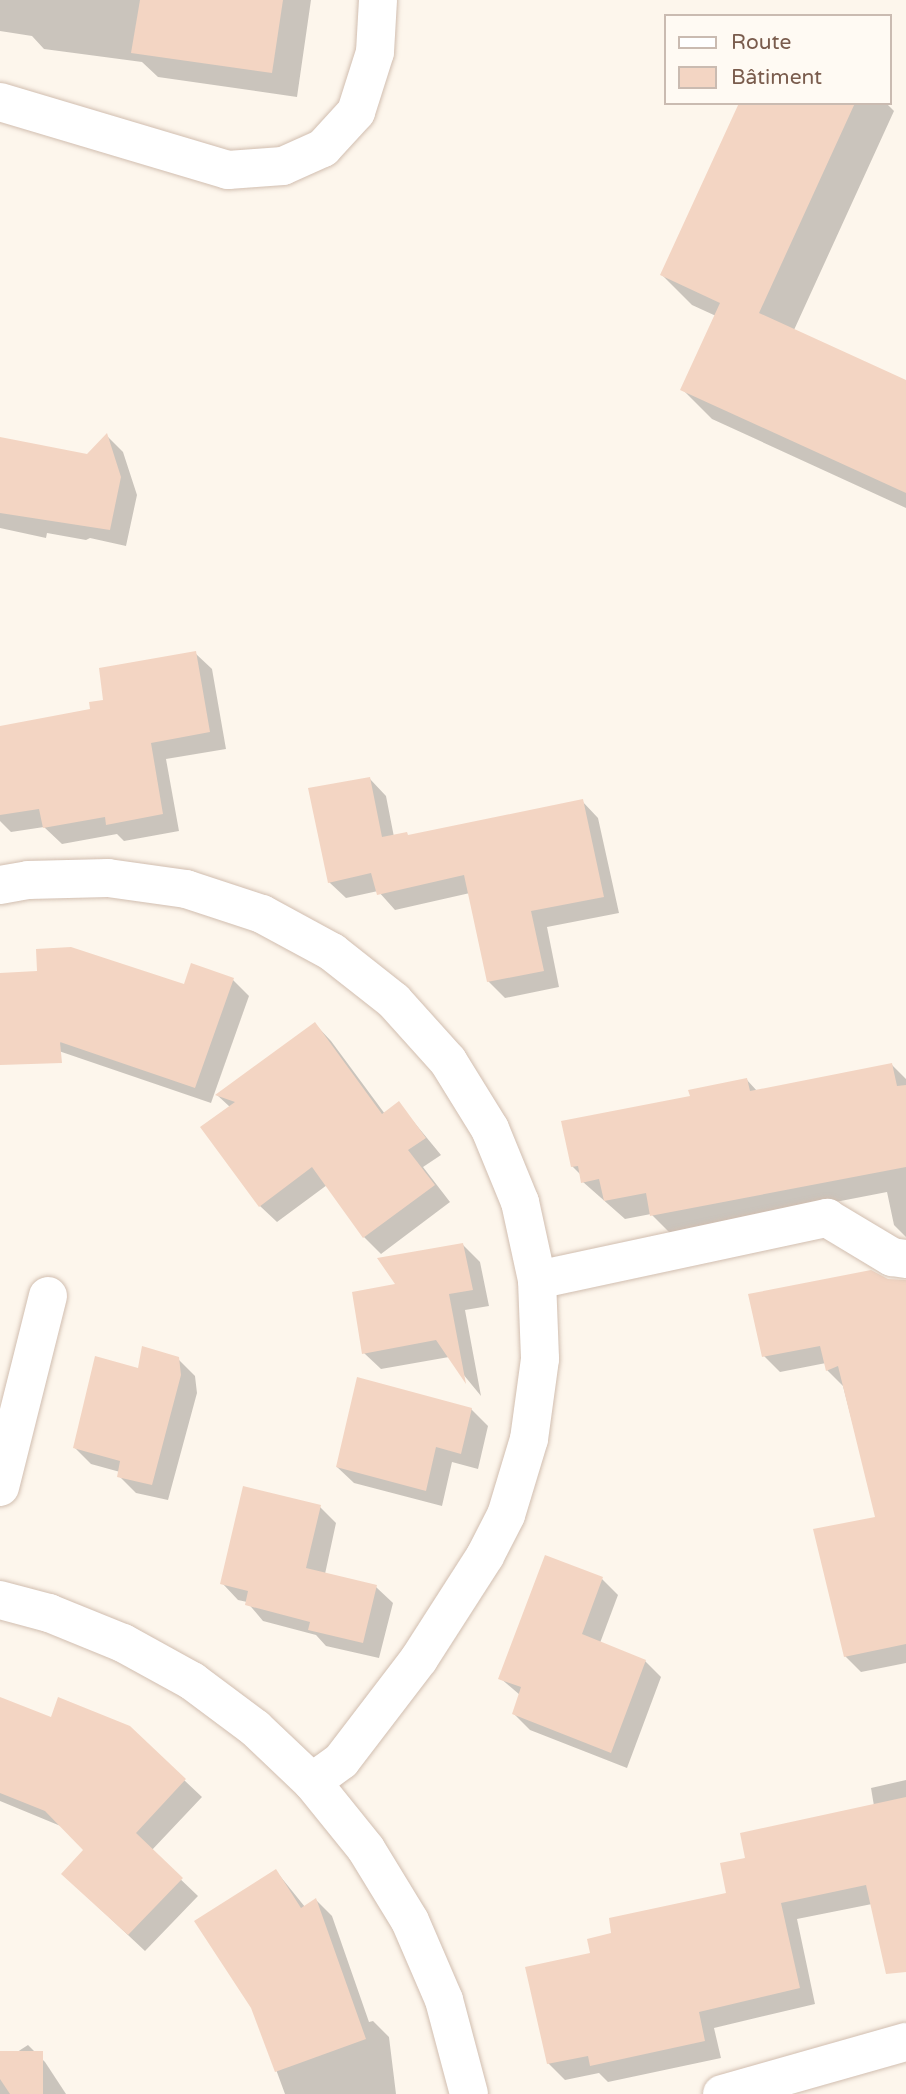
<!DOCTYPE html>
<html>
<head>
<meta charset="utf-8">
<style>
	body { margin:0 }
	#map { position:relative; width:906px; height:2094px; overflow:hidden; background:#fdf6ec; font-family:"Varela Round",sans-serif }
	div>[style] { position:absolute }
	.shadow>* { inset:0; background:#0003 }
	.building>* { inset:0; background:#f3d5c3 }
	.roads { filter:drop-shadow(0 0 2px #d1beb0) drop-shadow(0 0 2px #d1beb0) }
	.minor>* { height:38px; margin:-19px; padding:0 19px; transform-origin:19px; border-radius:19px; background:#fff }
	span { translate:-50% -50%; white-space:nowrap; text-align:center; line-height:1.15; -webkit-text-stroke:6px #fffaf3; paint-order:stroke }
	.legend { position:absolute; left:664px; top:14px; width:228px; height:91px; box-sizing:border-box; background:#fffaf3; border:2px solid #cabbb1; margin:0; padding:9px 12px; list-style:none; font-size:21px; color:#7a5c4d }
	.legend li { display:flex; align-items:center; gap:14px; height:35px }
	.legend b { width:35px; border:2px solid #cabbb1 }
</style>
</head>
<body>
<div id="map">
	<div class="shadow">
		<i style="clip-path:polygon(0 0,311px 0,297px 97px,158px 77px,142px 62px,44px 49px,32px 36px,0 31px)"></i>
		<i style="clip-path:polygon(741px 103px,886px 103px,894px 111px,794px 330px,906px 382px,906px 508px,712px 419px,682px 389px,716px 316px,692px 305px,662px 275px)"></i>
		<i style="clip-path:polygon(107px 436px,123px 452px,137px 495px,126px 546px,90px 538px,86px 540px,47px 533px,46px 538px,0 528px,0 438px,87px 456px)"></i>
		<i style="clip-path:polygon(195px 653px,212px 669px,226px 749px,166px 759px,179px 831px,124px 841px,117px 834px,62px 844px,44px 827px,11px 832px,0 821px,0 727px,92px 711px)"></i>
		<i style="clip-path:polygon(370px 779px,386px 796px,394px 837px,409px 837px,582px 801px,598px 818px,619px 913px,547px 927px,559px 987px,505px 998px,488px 981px,470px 893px,395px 910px,378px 891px,346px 898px,329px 882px)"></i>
		<i style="clip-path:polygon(233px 980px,249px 996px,211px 1103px,47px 1047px)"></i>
		<i style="clip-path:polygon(315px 1024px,331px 1041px,385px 1114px,399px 1104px,441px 1155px,423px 1167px,450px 1202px,381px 1254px,364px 1237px,327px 1185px,277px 1222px,260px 1206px,230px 1107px,217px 1095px)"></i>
		<i style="clip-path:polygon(891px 1064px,906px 1079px,906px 1237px,894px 1225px,887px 1192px,671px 1234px,651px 1214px,625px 1219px,583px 1182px,582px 1176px,572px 1166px,692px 1097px,747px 1080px,758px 1092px)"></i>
		<i style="clip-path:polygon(463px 1245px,480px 1262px,489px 1306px,465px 1310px,481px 1396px,449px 1357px,381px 1369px,364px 1353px,398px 1285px)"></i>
		<i style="clip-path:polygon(750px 1295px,906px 1392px,906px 1663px,861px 1672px,845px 1656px,877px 1518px,843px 1386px,827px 1370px,826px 1363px,780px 1372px,764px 1356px)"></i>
		<i style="clip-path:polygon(178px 1359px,195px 1376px,197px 1393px,168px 1500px,136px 1493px,119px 1476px,120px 1472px,91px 1464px,75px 1448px,139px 1370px)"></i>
		<i style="clip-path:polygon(471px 1409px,488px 1426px,478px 1469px,452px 1462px,442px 1506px,354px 1483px,337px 1467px)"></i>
		<i style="clip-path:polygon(320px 1507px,336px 1523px,325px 1574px,376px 1587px,393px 1603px,379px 1658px,326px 1646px,316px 1635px,263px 1621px,247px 1602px,238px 1600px,222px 1583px)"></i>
		<i style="clip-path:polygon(602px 1579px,618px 1595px,600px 1643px,645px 1661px,661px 1677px,627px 1768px,530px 1730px,514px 1714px,520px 1695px,500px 1678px)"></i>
		<i style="clip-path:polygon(52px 1719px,129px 1728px,202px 1797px,151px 1851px,198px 1896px,145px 1951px,80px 1890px,86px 1850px,63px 1827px,0 1801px,0 1724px)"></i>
		<i style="clip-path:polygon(906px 1780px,906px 1965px,872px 1904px,797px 1919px,815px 2004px,714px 2028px,721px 2058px,608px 2082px,599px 2073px,565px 2080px,548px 2063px,592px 1954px,728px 1894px,747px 1860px,874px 1806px,871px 1788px)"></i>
		<i style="clip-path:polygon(276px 1871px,305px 1907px,316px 1900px,332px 1916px,369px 2022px,373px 2021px,389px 2037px,396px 2094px,285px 2094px,253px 2007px)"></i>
		<i style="clip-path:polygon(28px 2045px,45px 2062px,66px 2094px,0 2094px,0 2063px)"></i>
	</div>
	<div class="building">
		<i style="clip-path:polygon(140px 0,283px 0,272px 73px,131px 53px)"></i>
		<i style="clip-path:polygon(739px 103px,855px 103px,759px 313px,906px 380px,906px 493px,680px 390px,720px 303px,660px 275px)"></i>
		<i style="clip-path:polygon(107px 433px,121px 477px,110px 530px,0 513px,0 437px,87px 454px)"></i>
		<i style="clip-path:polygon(196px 651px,210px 732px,151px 743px,163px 814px,106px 825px,105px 817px,43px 828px,39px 809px,0 815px,0 726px,90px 709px,89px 702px,103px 700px,99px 668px)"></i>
		<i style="clip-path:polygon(370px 777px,382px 837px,407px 832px,408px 835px,583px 799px,604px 897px,531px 911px,544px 971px,487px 982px,464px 875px,377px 895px,371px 873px,328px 883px,308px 788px)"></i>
		<i style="clip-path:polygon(71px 947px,184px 984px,191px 963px,234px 978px,195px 1088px,60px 1042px,62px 1063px,0 1065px,0 973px,37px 971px,36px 949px)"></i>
		<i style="clip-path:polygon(315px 1022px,382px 1114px,399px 1101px,426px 1138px,408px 1150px,435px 1185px,363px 1238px,312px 1167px,259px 1207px,200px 1127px,235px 1102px,215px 1095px)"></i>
		<i style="clip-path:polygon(892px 1063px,897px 1086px,906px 1085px,906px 1167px,650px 1216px,646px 1193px,604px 1201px,599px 1179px,581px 1183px,578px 1166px,571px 1167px,561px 1121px,690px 1096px,688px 1090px,747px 1078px,750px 1091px)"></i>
		<i style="clip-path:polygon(463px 1243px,473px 1290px,449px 1294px,466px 1384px,436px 1340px,362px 1354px,352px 1292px,395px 1284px,377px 1258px)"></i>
		<i style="clip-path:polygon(871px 1270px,888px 1279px,906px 1280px,906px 1644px,844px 1657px,813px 1529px,875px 1517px,838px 1366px,826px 1371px,820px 1346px,762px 1357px,748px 1294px)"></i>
		<i style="clip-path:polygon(142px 1346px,179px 1357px,181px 1375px,152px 1485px,117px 1477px,120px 1461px,73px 1448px,95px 1356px,138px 1368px)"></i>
		<i style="clip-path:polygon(357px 1377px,472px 1408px,461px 1454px,436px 1447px,426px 1491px,336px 1467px)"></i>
		<i style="clip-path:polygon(243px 1486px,321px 1505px,306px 1568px,377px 1585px,363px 1643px,308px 1630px,310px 1622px,245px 1605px,248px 1591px,220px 1584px)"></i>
		<i style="clip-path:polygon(545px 1555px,603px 1577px,582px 1634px,646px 1660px,611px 1753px,512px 1714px,521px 1687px,498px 1679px)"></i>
		<i style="clip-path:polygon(0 1697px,51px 1717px,58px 1697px,130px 1726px,186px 1779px,136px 1833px,183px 1878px,128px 1935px,61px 1874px,83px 1850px,45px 1811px,0 1793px)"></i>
		<i style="clip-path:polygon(906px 1797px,906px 1972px,886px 1974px,866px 1885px,781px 1903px,800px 1988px,699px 2012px,705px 2041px,590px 2066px,588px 2056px,547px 2064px,525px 1967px,590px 1953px,587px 1939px,611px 1933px,609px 1918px,726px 1893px,720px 1863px,745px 1858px,740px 1833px)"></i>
		<i style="clip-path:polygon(276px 1869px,301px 1908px,316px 1898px,366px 2039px,275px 2072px,251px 2008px,194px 1921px)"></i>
		<i style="clip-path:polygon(0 2051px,43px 2051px,43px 2094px,10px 2094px,0 2079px)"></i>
	</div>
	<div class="roads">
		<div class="minor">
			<i style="left:0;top:102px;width:238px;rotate:16.6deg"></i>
			<i style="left:228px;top:170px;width:55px;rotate:-4.2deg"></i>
			<i style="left:283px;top:166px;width:44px;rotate:-24.2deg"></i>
			<i style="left:323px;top:148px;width:49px;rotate:-47.5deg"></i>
			<i style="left:356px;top:112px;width:63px;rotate:-72.4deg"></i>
			<i style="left:375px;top:52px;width:52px;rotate:-86.7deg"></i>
			<i style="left:0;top:885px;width:28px;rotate:-10deg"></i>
			<i style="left:28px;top:880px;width:80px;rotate:-1.4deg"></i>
			<i style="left:108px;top:878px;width:79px;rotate:8deg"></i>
			<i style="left:186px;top:889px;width:80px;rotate:18.2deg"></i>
			<i style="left:262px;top:914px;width:80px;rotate:28.5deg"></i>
			<i style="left:332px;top:952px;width:79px;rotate:38.3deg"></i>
			<i style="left:394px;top:1001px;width:81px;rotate:48deg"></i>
			<i style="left:448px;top:1061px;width:80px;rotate:58.3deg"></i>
			<i style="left:490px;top:1129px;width:79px;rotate:67.7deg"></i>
			<i style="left:520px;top:1202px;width:80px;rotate:77.7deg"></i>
			<i style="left:537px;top:1280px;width:79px;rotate:87.8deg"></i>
			<i style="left:540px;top:1359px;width:81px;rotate:97.8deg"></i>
			<i style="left:529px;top:1439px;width:79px;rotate:106.8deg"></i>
			<i style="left:506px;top:1515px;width:46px;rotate:117.1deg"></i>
			<i style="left:485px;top:1556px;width:122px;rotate:122.7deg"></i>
			<i style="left:419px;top:1659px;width:128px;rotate:127.4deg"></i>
			<i style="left:341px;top:1761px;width:36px;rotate:144deg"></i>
			<i style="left:537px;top:1280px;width:297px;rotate:-12.1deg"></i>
			<i style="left:827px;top:1218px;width:76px;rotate:31deg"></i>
			<i style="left:892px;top:1257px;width:14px;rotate:8deg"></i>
			<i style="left:0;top:1487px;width:197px;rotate:-75.9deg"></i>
			<i style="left:0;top:1600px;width:51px;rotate:14.9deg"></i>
			<i style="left:49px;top:1613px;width:80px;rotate:22.1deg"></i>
			<i style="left:123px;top:1643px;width:79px;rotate:28.8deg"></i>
			<i style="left:192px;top:1681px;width:79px;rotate:36.7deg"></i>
			<i style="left:255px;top:1728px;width:79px;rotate:43.5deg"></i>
			<i style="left:312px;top:1782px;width:86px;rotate:51.1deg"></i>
			<i style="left:366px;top:1849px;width:84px;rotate:58.6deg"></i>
			<i style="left:410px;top:1921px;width:86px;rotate:66.7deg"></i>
			<i style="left:444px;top:2000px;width:97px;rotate:75.1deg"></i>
			<i style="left:722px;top:2094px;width:191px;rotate:-15.8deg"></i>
		</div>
	</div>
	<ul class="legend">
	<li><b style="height:9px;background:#fff"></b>Route</li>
	<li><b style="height:19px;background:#f3d5c3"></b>Bâtiment</li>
	</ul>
</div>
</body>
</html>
